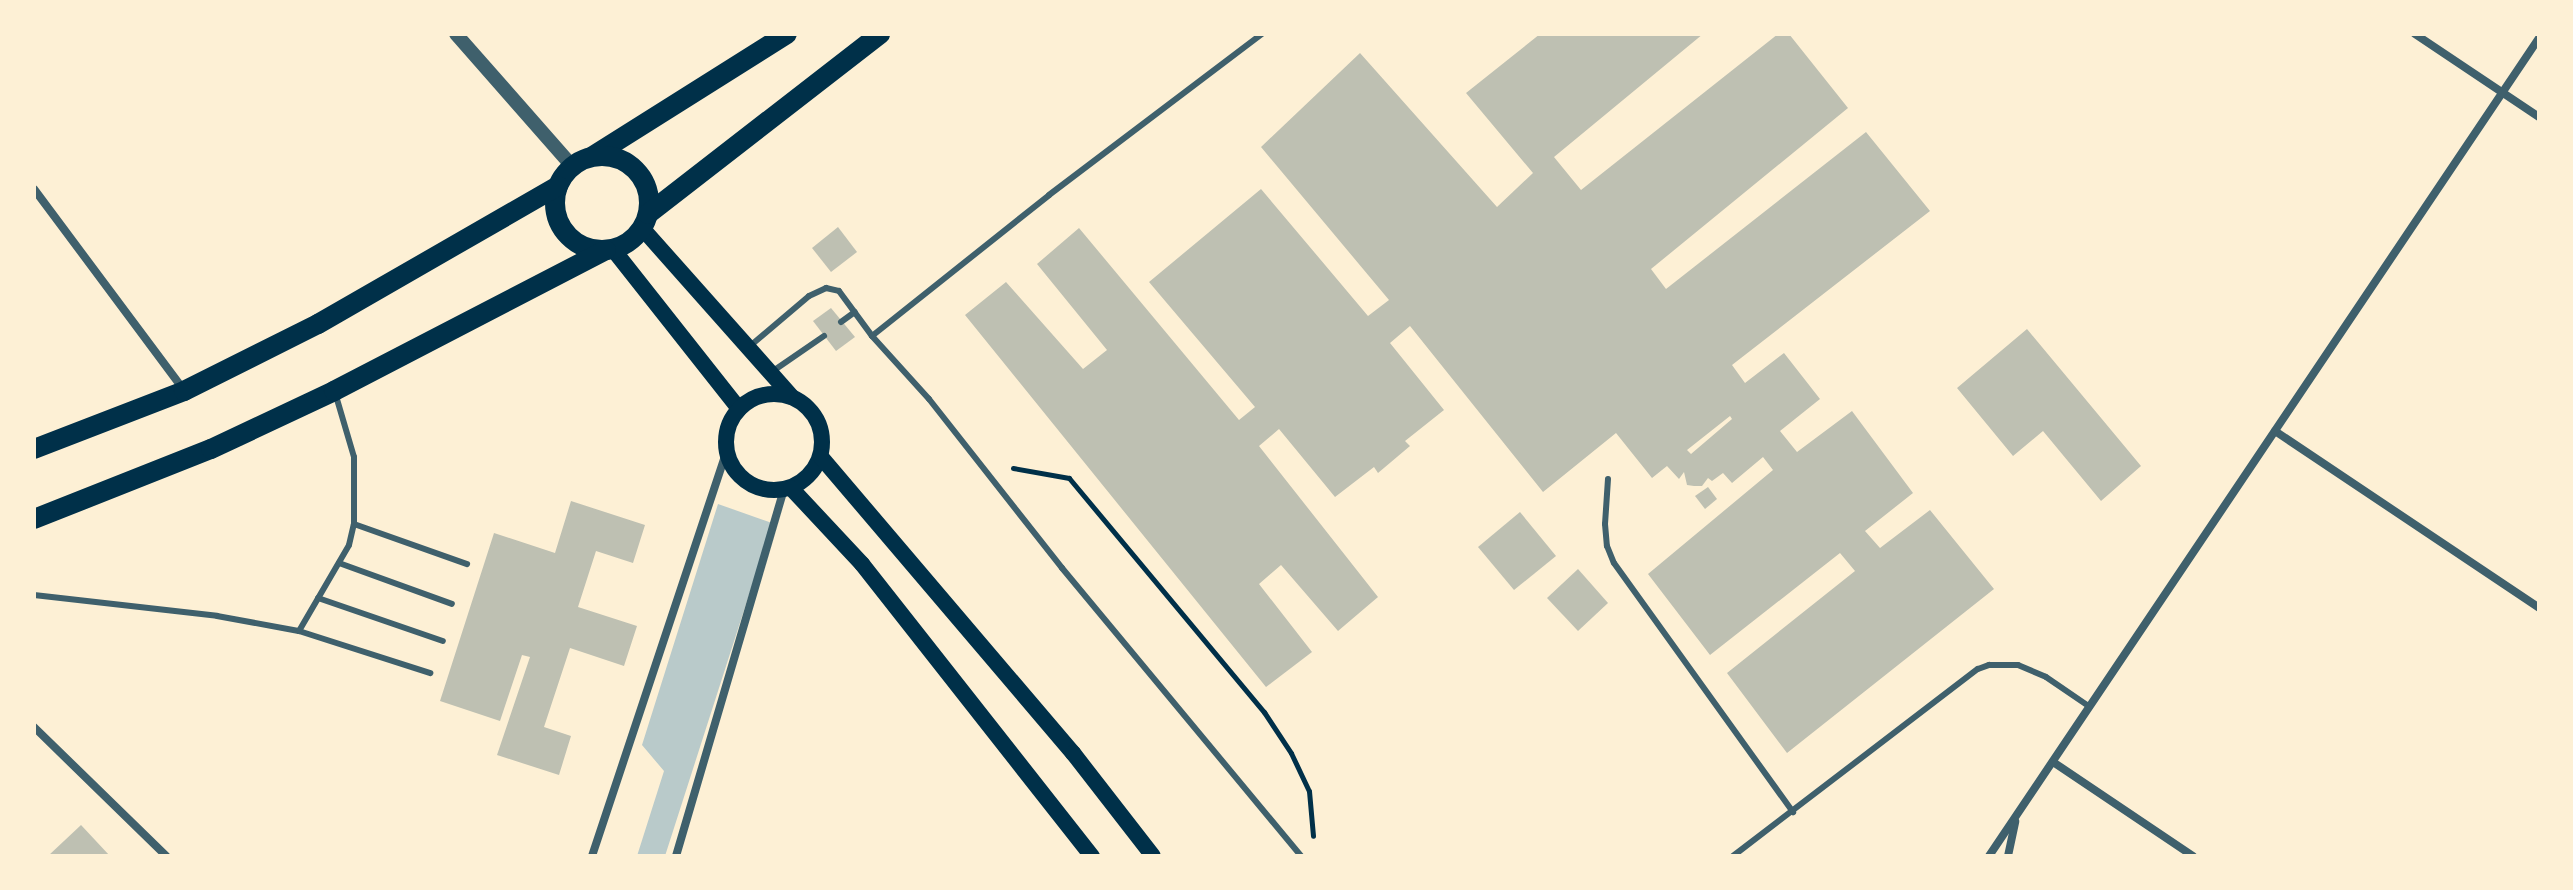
<!DOCTYPE html>
<html>
<head>
<meta charset="utf-8">
<style>
	body { margin:0 }
	#map { position:relative; width:2573px; height:890px; overflow:hidden; background:#fdf0d5; font-family:Inter,sans-serif }
	div>[style] { position:absolute }
	.green>* { inset:0; background:#b9caca }
	.building>* { inset:0; background:#bec0b2 }
	.path>* { height:5px; margin:-2.5px; padding:0 2.5px; transform-origin:2.5px; border-radius:2.5px; background:#003049 }
	.service>* { height:6px; margin:-3px; padding:0 3px; transform-origin:3px; border-radius:3px; background:#3f606c }
	.minor>* { height:8px; margin:-4px; padding:0 4px; transform-origin:4px; border-radius:4px; background:#3f606c }
	.tertiary>* { height:14px; margin:-7px; padding:0 7px; transform-origin:7px; border-radius:7px; background:#3f606c }
	.secondary>* { height:16px; margin:-8px; padding:0 8px; transform-origin:8px; border-radius:8px; background:#003049 }
	.secondary>.ring { margin:-8px; padding:0; box-sizing:content-box; background:none; border:16px solid #003049; border-radius:50% }
	.primary>* { height:20px; margin:-10px; padding:0 10px; transform-origin:10px; border-radius:10px; background:#003049 }
	.primary>.ring { margin:-10px; padding:0; box-sizing:content-box; background:none; border:20px solid #003049; border-radius:50% }
	span { translate:-50% -50%; white-space:nowrap; text-align:center; line-height:1.15; -webkit-text-stroke:7px #fdf0d5; paint-order:stroke }
	.frame { position:absolute; inset:0; border:36px solid #fdf0d5; pointer-events:none }
</style>
</head>
<body>
<div id="map">
	<div class="green">
		<i style="clip-path:polygon(718px 504px,772px 523px,665px 856px,637px 856px,664px 771px,642px 745px)"></i>
	</div>
	<div class="building">
		<i style="clip-path:polygon(evenodd,1540px 34px,1703px 34px,1554px 157px,1581px 190px,1778px 34px,1789px 34px,1848px 108px,1651px 269px,1666px 289px,1866px 132px,1930px 211px,1732px 365px,1745px 383px,1784px 353px,1820px 399px,1780px 431px,1797px 452px,1852px 411px,1913px 493px,1865px 531px,1880px 548px,1930px 510px,1994px 589px,1787px 753px,1727px 673px,1855px 571px,1840px 553px,1710px 655px,1648px 574px,1773px 470px,1763px 457px,1732px 483px,1723px 473px,1712px 481px,1708px 478px,1702px 486px,1694px 486px,1687px 485px,1684px 472px,1679px 479px,1667px 466px,1652px 478px,1616px 433px,1543px 492px,1410px 326px,1390px 343px,1444px 410px,1405px 441px,1410px 446px,1378px 473px,1374px 467px,1335px 497px,1279px 429px,1259px 446px,1378px 597px,1338px 631px,1281px 565px,1259px 584px,1312px 652px,1266px 687px,965px 315px,1006px 282px,1083px 369px,1107px 350px,1037px 264px,1079px 228px,1239px 420px,1255px 407px,1149px 282px,1261px 189px,1368px 316px,1389px 300px,1261px 147px,1360px 53px,1497px 207px,1533px 173px,1466px 93px,1540px 34px,1730px 416px,1732px 419px,1691px 454px,1687px 450px,1730px 416px)"></i>
		<i style="clip-path:polygon(838px 227px,857px 252px,831px 272px,812px 248px)"></i>
		<i style="clip-path:polygon(831px 308px,855px 337px,836px 351px,813px 321px)"></i>
		<i style="clip-path:polygon(2027px 329px,2141px 466px,2101px 501px,2043px 431px,2013px 456px,1957px 388px)"></i>
		<i style="clip-path:polygon(1708px 487px,1717px 499px,1705px 509px,1695px 496px)"></i>
		<i style="clip-path:polygon(571px 501px,645px 525px,633px 563px,596px 551px,578px 607px,637px 626px,624px 666px,570px 648px,544px 727px,571px 736px,559px 775px,497px 755px,530px 657px,522px 655px,500px 721px,440px 701px,494px 533px,555px 553px)"></i>
		<i style="clip-path:polygon(1520px 512px,1556px 556px,1514px 590px,1478px 547px)"></i>
		<i style="clip-path:polygon(1578px 569px,1608px 603px,1578px 631px,1547px 598px)"></i>
		<i style="clip-path:polygon(81px 825px,110px 856px,48px 856px)"></i>
	</div>
	<div class="path">
		<i style="left:1013px;top:468px;width:57px;rotate:10.1deg"></i>
		<i style="left:1069px;top:478px;width:305px;rotate:50.2deg"></i>
		<i style="left:1264px;top:712px;width:49px;rotate:56.6deg"></i>
		<i style="left:1291px;top:753px;width:42px;rotate:64.7deg"></i>
		<i style="left:1309px;top:791px;width:45px;rotate:84.9deg"></i>
	</div>
	<div class="service">
		<i style="left:841px;top:322px;width:17px;rotate:-36deg"></i>
		<i style="left:872px;top:336px;width:226px;rotate:-38.5deg"></i>
		<i style="left:1049px;top:195px;width:267px;rotate:-37.1deg"></i>
		<i style="left:750px;top:346px;width:77px;rotate:-40.3deg"></i>
		<i style="left:809px;top:296px;width:19px;rotate:-25deg"></i>
		<i style="left:826px;top:288px;width:13px;rotate:13deg"></i>
		<i style="left:839px;top:291px;width:56px;rotate:53.7deg"></i>
		<i style="left:872px;top:336px;width:85px;rotate:47.9deg"></i>
		<i style="left:929px;top:399px;width:215px;rotate:51.8deg"></i>
		<i style="left:1062px;top:568px;width:374px;rotate:50.3deg"></i>
		<i style="left:773px;top:371px;width:62px;rotate:-34.5deg"></i>
		<i style="left:1608px;top:479px;width:45px;rotate:93.8deg"></i>
		<i style="left:1605px;top:524px;width:22px;rotate:85deg"></i>
		<i style="left:1607px;top:546px;width:18px;rotate:68deg"></i>
		<i style="left:1614px;top:563px;width:307px;rotate:54.3deg"></i>
		<i style="left:354px;top:524px;width:120px;rotate:19.5deg"></i>
		<i style="left:339px;top:563px;width:120px;rotate:19.9deg"></i>
		<i style="left:34px;top:595px;width:184px;rotate:6.5deg"></i>
		<i style="left:217px;top:616px;width:83px;rotate:10.4deg"></i>
		<i style="left:299px;top:631px;width:138px;rotate:17.8deg"></i>
		<i style="left:318px;top:598px;width:132px;rotate:19deg"></i>
		<i style="left:299px;top:631px;width:99px;rotate:-59.8deg"></i>
		<i style="left:349px;top:545px;width:22px;rotate:-77deg"></i>
		<i style="left:354px;top:524px;width:67px;rotate:-90deg"></i>
		<i style="left:354px;top:457px;width:64px;rotate:-106.4deg"></i>
		<i style="left:1733px;top:856px;width:308px;rotate:-37.4deg"></i>
		<i style="left:1978px;top:669px;width:12px;rotate:-20deg"></i>
		<i style="left:1989px;top:665px;width:29px"></i>
		<i style="left:2018px;top:665px;width:30px;rotate:23deg"></i>
		<i style="left:2046px;top:677px;width:53px;rotate:34.3deg"></i>
	</div>
	<div class="minor">
		<i style="left:2415px;top:34px;width:149px;rotate:33.8deg"></i>
		<i style="left:34px;top:189px;width:251px;rotate:53.3deg"></i>
		<i style="left:2275px;top:431px;width:318px;rotate:33.8deg"></i>
		<i style="left:34px;top:727px;width:185px;rotate:44.3deg"></i>
		<i style="left:2053px;top:762px;width:169px;rotate:33.9deg"></i>
		<i style="left:592px;top:856px;width:427px;rotate:-71.6deg"></i>
		<i style="left:676px;top:856px;width:382px;rotate:-73.6deg"></i>
		<i style="left:1989px;top:856px;width:986px;rotate:-56.08deg"></i>
		<i style="left:2008px;top:856px;width:35px;rotate:-78deg"></i>
	</div>
	<div class="tertiary">
		<i style="left:456px;top:34px;width:176px;rotate:48.7deg"></i>
	</div>
	<div class="secondary">
		<i style="left:642px;top:228px;width:226px;rotate:48.4deg"></i>
		<i style="left:612px;top:248px;width:205px;rotate:51.7deg"></i>
		<i class="ring" style="left:726px;top:394px;width:80px;height:80px"></i>
		<i style="left:821px;top:457px;width:389px;rotate:49.6deg"></i>
		<i style="left:1073px;top:753px;width:130px;rotate:52.2deg"></i>
		<i style="left:791px;top:488px;width:104px;rotate:46.9deg"></i>
		<i style="left:862px;top:564px;width:372px;rotate:51.8deg"></i>
	</div>
	<div class="primary">
		<i style="left:593px;top:156px;width:229px;rotate:-32.2deg"></i>
		<i class="ring" style="left:555px;top:156px;width:74px;height:74px"></i>
		<i style="left:648px;top:214px;width:294px;rotate:-37.8deg"></i>
		<i style="left:34px;top:449px;width:161px;rotate:-21.1deg"></i>
		<i style="left:184px;top:391px;width:150px;rotate:-26.6deg"></i>
		<i style="left:318px;top:324px;width:277px;rotate:-29.9deg"></i>
		<i style="left:34px;top:519px;width:190px;rotate:-21.6deg"></i>
		<i style="left:211px;top:449px;width:136px;rotate:-25.2deg"></i>
		<i style="left:334px;top:391px;width:306px;rotate:-27.4deg"></i>
	</div>
	<div class="frame"></div>
</div>
</body>
</html>
